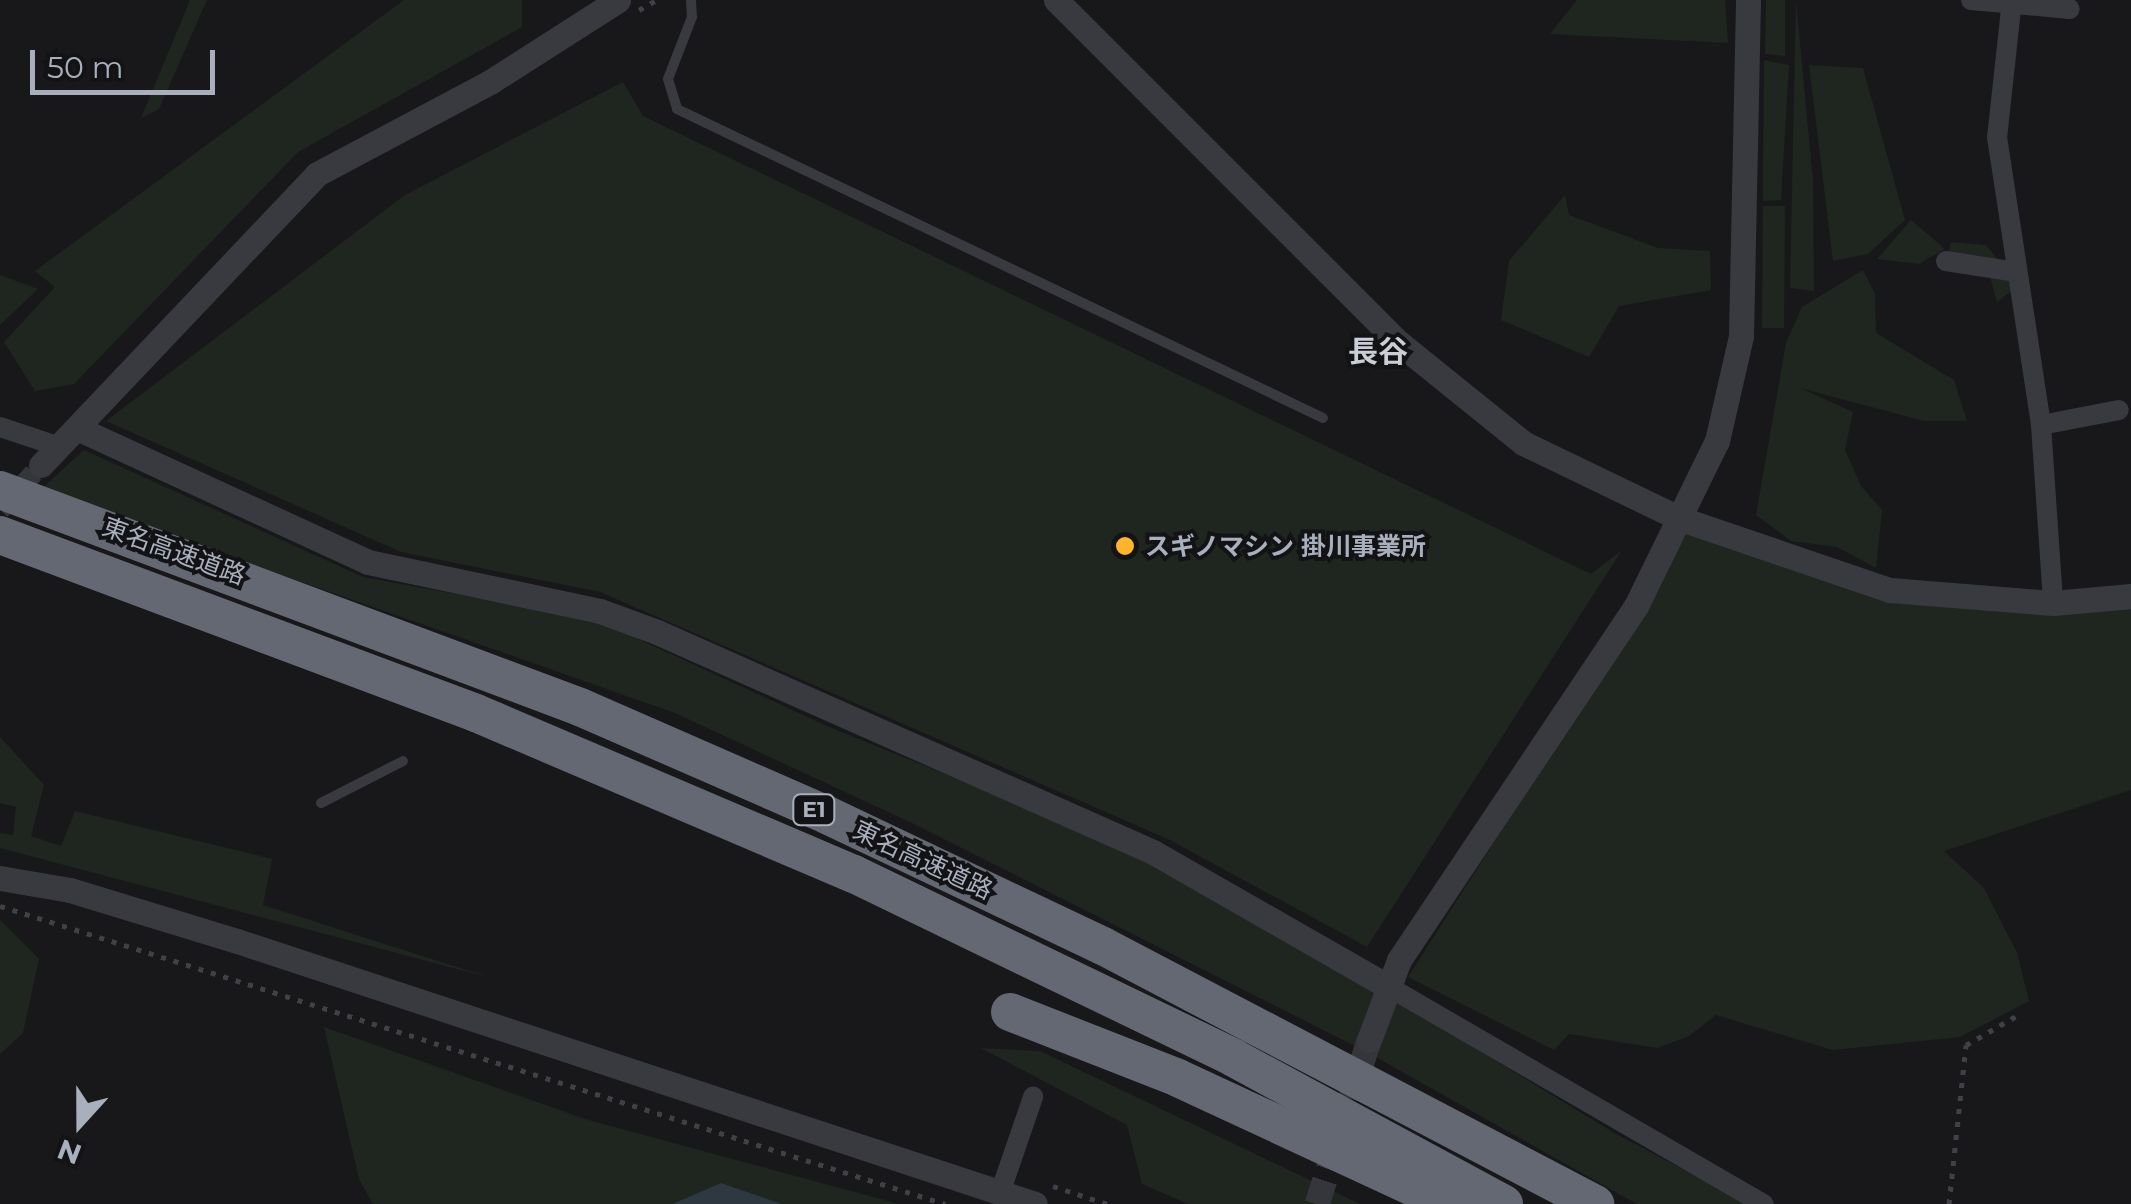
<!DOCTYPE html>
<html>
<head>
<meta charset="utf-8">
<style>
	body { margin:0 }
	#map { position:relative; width:2131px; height:1204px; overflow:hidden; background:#18181b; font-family:Montserrat,"Noto Sans JP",sans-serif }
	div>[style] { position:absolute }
	.green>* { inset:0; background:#1e261f }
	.water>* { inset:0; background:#2d3840 }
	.minor-tunnel>* { height:20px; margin-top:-10px; transform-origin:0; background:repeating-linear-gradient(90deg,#35363b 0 20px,transparent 0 30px) }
	.tertiary-tunnel>* { height:25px; margin-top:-12.5px; transform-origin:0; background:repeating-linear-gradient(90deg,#35363b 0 25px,transparent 0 37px) }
	.path>* { height:5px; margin-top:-2.5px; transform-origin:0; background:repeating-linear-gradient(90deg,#3f4147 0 5px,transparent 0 13px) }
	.service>* { height:10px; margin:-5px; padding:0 5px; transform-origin:5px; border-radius:5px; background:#393a40 }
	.minor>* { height:20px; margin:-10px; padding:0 10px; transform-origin:10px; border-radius:10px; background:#393a40 }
	.tertiary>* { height:25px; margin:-12.5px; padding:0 12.5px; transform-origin:12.5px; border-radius:12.5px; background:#393a40 }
	.motorway>* { height:38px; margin:-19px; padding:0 19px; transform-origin:19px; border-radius:19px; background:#646872 }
	.dots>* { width:28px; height:28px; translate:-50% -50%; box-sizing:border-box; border:5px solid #131316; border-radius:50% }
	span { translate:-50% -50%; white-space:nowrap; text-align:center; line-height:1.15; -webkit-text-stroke:8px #131316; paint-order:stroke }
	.shield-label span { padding:2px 8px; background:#131316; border:2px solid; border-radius:8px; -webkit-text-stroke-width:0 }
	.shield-label { font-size:22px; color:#a9afbc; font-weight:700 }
	.poi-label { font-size:25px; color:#a9afbc; font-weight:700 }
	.left { translate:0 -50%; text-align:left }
	.street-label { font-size:25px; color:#a9afbc }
	.quarter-label { font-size:30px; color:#cbced7; font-weight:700 }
	.north { position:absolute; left:30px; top:1074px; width:100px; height:100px; -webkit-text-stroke:8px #131316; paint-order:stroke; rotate:201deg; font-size:28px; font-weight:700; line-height:40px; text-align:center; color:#a9afbc }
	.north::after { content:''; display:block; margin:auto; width:35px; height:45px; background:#a9afbc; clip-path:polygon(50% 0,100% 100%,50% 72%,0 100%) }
	.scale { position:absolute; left:30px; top:50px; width:185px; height:45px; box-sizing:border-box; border:5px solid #a9afbc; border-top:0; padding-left:12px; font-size:30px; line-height:35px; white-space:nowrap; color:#a9afbc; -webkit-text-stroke:8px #131316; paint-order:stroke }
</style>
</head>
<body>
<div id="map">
	<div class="green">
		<i style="clip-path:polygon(190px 0,207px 0,159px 109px,141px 118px)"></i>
		<i style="clip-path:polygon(404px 0,522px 0,522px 27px,298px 152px,74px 384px,35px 391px,4px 342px,55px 287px,35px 271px)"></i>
		<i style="clip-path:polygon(1577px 0,1725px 0,1728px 43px,1550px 34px)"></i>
		<i style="clip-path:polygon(1766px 0,1785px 0,1785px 56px,1765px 54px)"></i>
		<i style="clip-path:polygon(1796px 0,1813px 182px,1814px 291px,1790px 288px)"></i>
		<i style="clip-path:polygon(1764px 60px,1789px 65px,1781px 200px,1763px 201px)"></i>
		<i style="clip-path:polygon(1809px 65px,1863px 68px,1905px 220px,1868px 254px,1833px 261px)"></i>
		<i style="clip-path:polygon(623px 82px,643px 116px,1591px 574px,1622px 550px,1367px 947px,1170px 840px,600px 592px,401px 552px,106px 421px,405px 195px)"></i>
		<i style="clip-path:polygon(1565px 195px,1569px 215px,1658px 248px,1710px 251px,1711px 290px,1619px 306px,1589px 357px,1501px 320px,1509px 261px)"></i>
		<i style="clip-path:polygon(1763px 206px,1785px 206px,1784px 328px,1762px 328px)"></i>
		<i style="clip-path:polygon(1911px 220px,1945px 249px,1919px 264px,1877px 259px)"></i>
		<i style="clip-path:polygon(1951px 242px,1986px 245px,2019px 285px,1997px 302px,1990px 276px,1947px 261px)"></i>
		<i style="clip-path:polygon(1863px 270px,1875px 294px,1876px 333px,1954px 380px,1967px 421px,1924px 421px,1800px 388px,1853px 412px,1845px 450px,1861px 486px,1882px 510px,1876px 568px,1837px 547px,1791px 541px,1756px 515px,1786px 343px,1802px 307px)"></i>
		<i style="clip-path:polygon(0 275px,38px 289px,0 325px)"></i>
		<i style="clip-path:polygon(84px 450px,363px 577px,597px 620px,827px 726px,1092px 834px,1149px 850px,1616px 1134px,1749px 1204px,1637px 1204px,1365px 1051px,914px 824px,675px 713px,40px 490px)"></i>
		<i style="clip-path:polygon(1686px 530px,1958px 605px,2131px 609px,2131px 790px,1944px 851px,1984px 888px,2017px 953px,2029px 1001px,1960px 1037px,1833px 1050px,1716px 1015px,1689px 1036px,1657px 1048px,1569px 1034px,1554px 1050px,1408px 977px,1668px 570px)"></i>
		<i style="clip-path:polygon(0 737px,44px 785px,31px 836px,61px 846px,75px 811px,272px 859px,263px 905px,491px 978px,0 848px,0 833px,13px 835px,16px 807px,0 803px)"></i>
		<i style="clip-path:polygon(0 920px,39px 959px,23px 1033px,0 1054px)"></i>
		<i style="clip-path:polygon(324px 1027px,585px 1119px,899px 1204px,782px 1204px,721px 1183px,672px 1204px,373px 1204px,359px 1179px)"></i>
		<i style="clip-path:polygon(981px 1048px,1040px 1051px,1360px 1204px,1188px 1204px,1142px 1184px,1127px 1125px)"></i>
	</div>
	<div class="water">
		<i style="clip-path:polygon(721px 1183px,782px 1204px,672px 1204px)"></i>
	</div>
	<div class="minor-tunnel">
		<i style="left:0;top:510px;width:61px;rotate:-47.7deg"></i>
	</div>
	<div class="tertiary-tunnel">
		<i style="left:1317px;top:1204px;width:172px;rotate:-72.4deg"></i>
	</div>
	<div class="path">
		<i style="left:639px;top:10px;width:20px;rotate:-30deg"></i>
		<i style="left:0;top:906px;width:991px;rotate:17.5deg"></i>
		<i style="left:1053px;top:1186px;width:57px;rotate:18.4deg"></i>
		<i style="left:1949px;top:1204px;width:160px;rotate:-83.9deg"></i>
		<i style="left:1966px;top:1045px;width:60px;rotate:-30deg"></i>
	</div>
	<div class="service">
		<i style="left:691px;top:0;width:17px;rotate:87deg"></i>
		<i style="left:692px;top:17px;width:66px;rotate:111.2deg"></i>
		<i style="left:668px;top:79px;width:31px;rotate:73deg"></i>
		<i style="left:677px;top:109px;width:716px;rotate:25.56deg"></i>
		<i style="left:321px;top:803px;width:92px;rotate:-27.1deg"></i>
	</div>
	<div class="minor">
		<i style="left:1971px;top:0;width:99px;rotate:5.2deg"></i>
		<i style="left:2012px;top:0;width:138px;rotate:96.2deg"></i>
		<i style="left:1997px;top:137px;width:291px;rotate:81.3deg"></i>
		<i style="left:2041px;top:425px;width:178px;rotate:86.1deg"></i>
		<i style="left:1946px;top:261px;width:72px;rotate:8.8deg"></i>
		<i style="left:2041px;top:425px;width:79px;rotate:-10.9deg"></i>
		<i style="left:0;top:427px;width:63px;rotate:18.4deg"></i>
		<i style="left:1389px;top:987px;width:433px;rotate:30.1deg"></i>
		<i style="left:1000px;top:1193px;width:102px;rotate:-71deg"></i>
	</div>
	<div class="tertiary">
		<i style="left:1056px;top:0;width:484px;rotate:45deg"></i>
		<i style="left:1398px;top:342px;width:161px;rotate:38.9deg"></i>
		<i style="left:1523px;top:443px;width:175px;rotate:25.7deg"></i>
		<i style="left:1681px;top:519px;width:221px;rotate:18.8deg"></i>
		<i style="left:1890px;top:590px;width:164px;rotate:4.6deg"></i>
		<i style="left:2053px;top:603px;width:78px;rotate:-5.1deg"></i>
		<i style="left:79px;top:429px;width:318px;rotate:24.7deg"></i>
		<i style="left:368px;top:562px;width:237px;rotate:11.9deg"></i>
		<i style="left:600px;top:611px;width:61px;rotate:20.2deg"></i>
		<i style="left:657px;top:632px;width:543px;rotate:23.92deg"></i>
		<i style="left:1153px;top:852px;width:272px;rotate:29.8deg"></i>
		<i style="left:41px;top:465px;width:401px;rotate:-46.5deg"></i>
		<i style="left:317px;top:174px;width:196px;rotate:-28deg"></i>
		<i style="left:490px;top:82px;width:152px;rotate:-32.6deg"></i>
		<i style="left:0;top:878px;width:71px;rotate:9.7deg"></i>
		<i style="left:70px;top:890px;width:175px;rotate:17deg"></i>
		<i style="left:237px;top:941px;width:840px;rotate:18.24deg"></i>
		<i style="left:1369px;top:1040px;width:85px;rotate:-69.4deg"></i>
		<i style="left:1399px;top:960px;width:426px;rotate:-56.2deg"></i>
		<i style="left:1636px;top:606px;width:184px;rotate:-63.9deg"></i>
		<i style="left:1717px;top:441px;width:108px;rotate:-77.1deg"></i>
		<i style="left:1741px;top:336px;width:336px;rotate:-88.8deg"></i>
	</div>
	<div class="motorway">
		<i style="left:0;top:490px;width:619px;rotate:20.51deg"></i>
		<i style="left:580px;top:707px;width:270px;rotate:23.6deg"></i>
		<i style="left:827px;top:815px;width:306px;rotate:25.4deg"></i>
		<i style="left:1103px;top:946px;width:556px;rotate:27.67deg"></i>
		<i style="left:0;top:535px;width:508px;rotate:20.5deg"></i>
		<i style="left:476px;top:713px;width:411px;rotate:23.1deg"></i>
		<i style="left:854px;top:874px;width:422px;rotate:25.8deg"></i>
		<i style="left:1234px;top:1058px;width:307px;rotate:28.4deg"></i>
		<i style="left:1010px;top:1012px;width:180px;rotate:21.4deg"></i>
		<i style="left:1178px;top:1078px;width:299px;rotate:24.9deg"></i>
	</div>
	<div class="dots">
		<i style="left:1125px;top:546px;background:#ffb42c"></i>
	</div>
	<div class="shield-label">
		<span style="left:814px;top:810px">E1</span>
	</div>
	<div class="poi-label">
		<span class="left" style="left:1145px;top:546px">スギノマシン 掛川事業所</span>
	</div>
	<div class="street-label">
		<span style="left:174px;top:551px;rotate:20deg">東名高速道路</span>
		<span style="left:923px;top:860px;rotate:25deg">東名高速道路</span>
	</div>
	<div class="quarter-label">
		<span style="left:1378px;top:352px">長谷</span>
	</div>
	<div class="north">N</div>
	<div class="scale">50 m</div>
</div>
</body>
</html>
